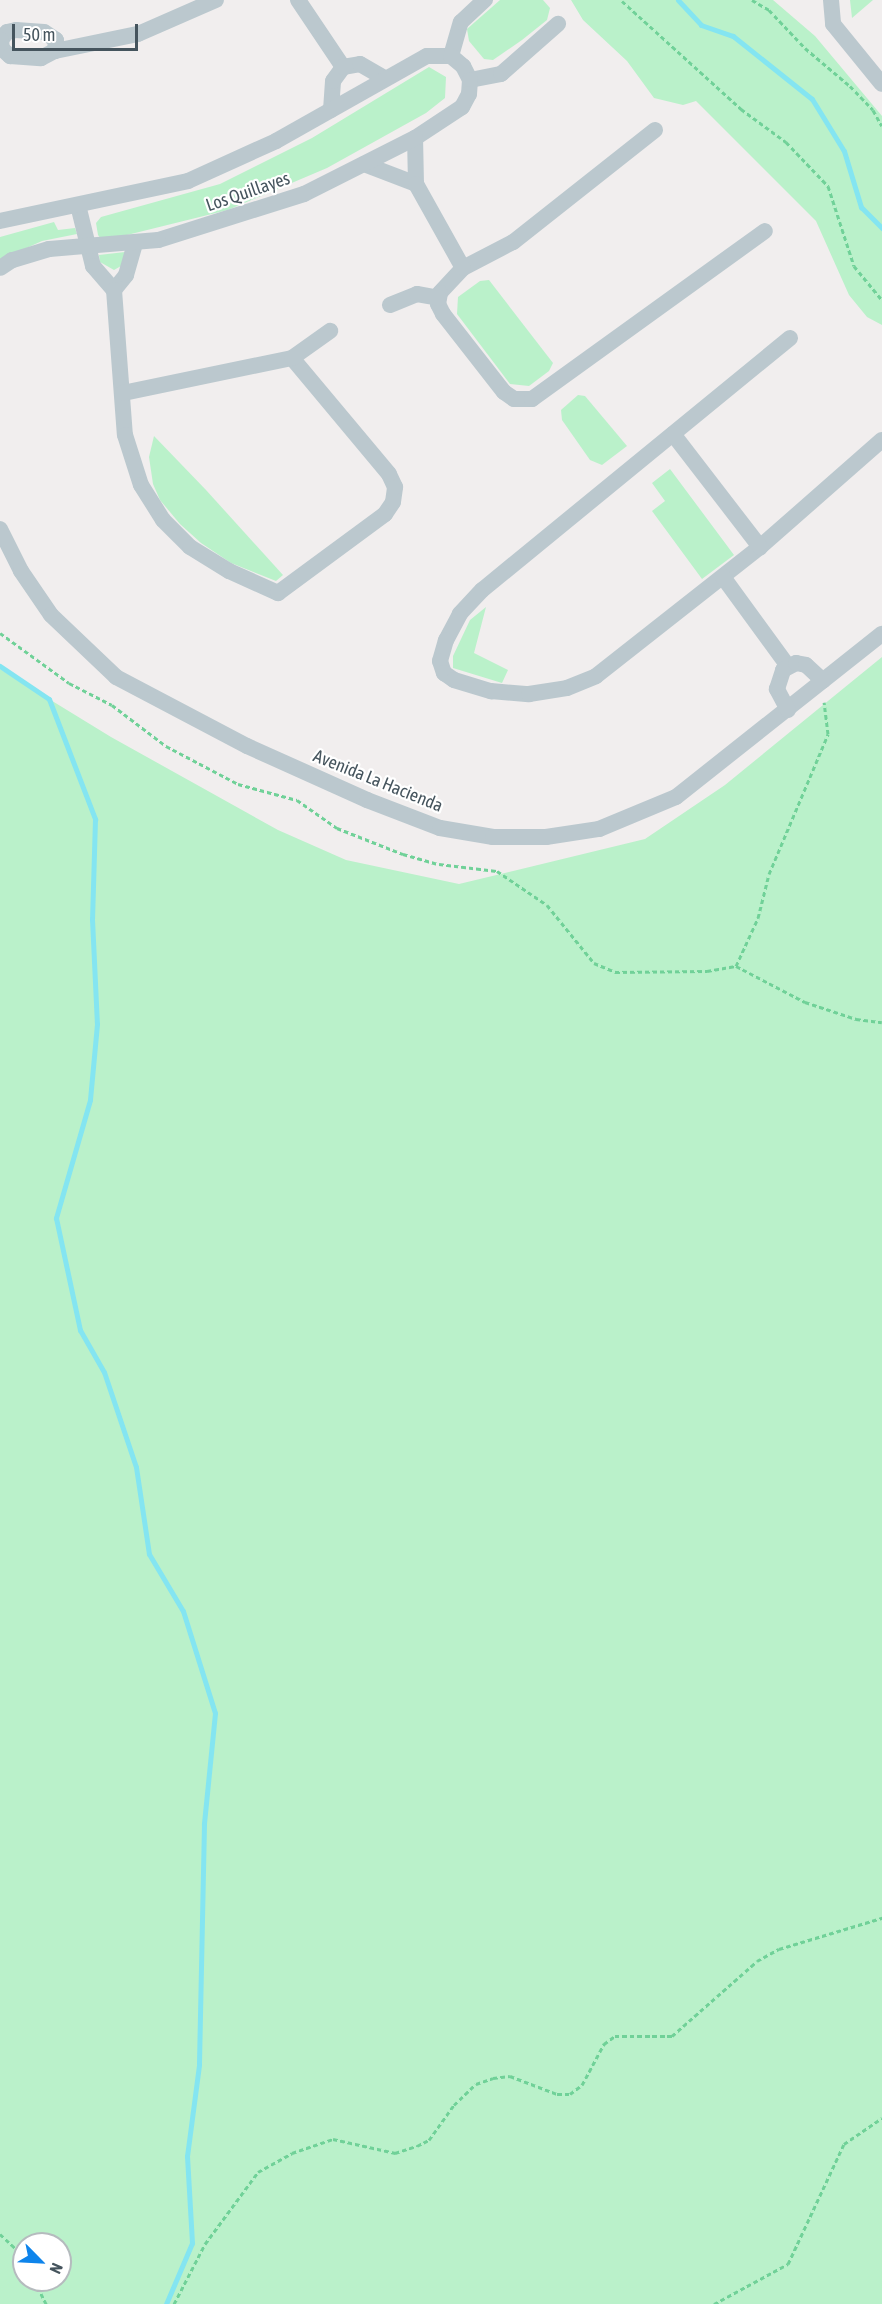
<!DOCTYPE html>
<html>
<head>
<meta charset="utf-8">
<style>
	body { margin:0 }
	#map { position:relative; width:882px; height:2304px; overflow:hidden; background:#f1eeee; font-family:"Asap Condensed",sans-serif }
	div>[style] { position:absolute }
	.green>* { inset:0; background:#baf1ca }
	.stream>* { height:5px; margin:-2.5px; padding:0 2.5px; transform-origin:2.5px; border-radius:2.5px; background:#84e5f1 }
	.path>* { height:3px; margin-top:-1.5px; transform-origin:0; background:repeating-linear-gradient(90deg,#70d198 0 4.5px,transparent 0 7.5px) }
	.minor>* { height:16px; margin:-8px; padding:0 8px; transform-origin:8px; border-radius:8px; background:#bbc8ce }
	span { translate:-50% -50%; white-space:nowrap; text-align:center; line-height:1.15; -webkit-text-stroke:4.5px #fff; paint-order:stroke }
	.street-label { font-size:18px; color:#45545d }
	.north { position:absolute; left:12px; top:2232px; width:60px; height:60px; box-sizing:border-box; background:#fff; border:2px solid #b5bbbe; border-radius:50%; rotate:114deg; font-size:16px; font-weight:700; line-height:24px; text-align:center; color:#45545d }
	.north::after { content:''; display:block; margin:auto; width:21px; height:27px; background:#0e84eb; clip-path:polygon(50% 0,100% 100%,50% 72%,0 100%) }
	.scale { position:absolute; left:12px; top:24px; width:126px; height:27px; box-sizing:border-box; border:3px solid #45545d; border-top:0; padding-left:8px; font-size:18px; line-height:21px; white-space:nowrap; color:#45545d; -webkit-text-stroke:4px #fff; paint-order:stroke }
</style>
</head>
<body>
<div id="map">
	<div class="green">
		<i style="clip-path:polygon(500px 0,543px 0,550px 8px,547px 20px,522px 40px,493px 60px,484px 59px,469px 41px,467px 29px)"></i>
		<i style="clip-path:polygon(571px 0,773px 0,815px 36px,882px 116px,882px 325px,867px 317px,849px 295px,816px 221px,696px 101px,683px 105px,654px 98px,627px 61px,583px 20px)"></i>
		<i style="clip-path:polygon(850px 0,873px 0,852px 18px)"></i>
		<i style="clip-path:polygon(429px 67px,446px 77px,445px 98px,426px 113px,327px 168px,228px 210px,127px 235px,101px 239px,98px 235px,96px 223px,101px 217px,220px 184px,312px 138px)"></i>
		<i style="clip-path:polygon(54px 222px,58px 230px,75px 228px,77px 234px,42px 241px,0 260px,0 237px)"></i>
		<i style="clip-path:polygon(125px 252px,121px 266px,114px 270px,100px 262px,99px 255px)"></i>
		<i style="clip-path:polygon(489px 280px,553px 363px,549px 371px,529px 386px,510px 384px,457px 314px,458px 297px,480px 281px)"></i>
		<i style="clip-path:polygon(578px 395px,585px 396px,627px 446px,602px 465px,590px 460px,562px 420px,561px 410px)"></i>
		<i style="clip-path:polygon(154px 436px,206px 490px,283px 575px,276px 581px,231px 563px,201px 543px,180px 524px,160px 500px,153px 484px,149px 457px)"></i>
		<i style="clip-path:polygon(670px 469px,734px 555px,702px 579px,652px 511px,665px 501px,652px 483px)"></i>
		<i style="clip-path:polygon(486px 607px,474px 653px,508px 670px,502px 683px,453px 668px,453px 656px,470px 620px)"></i>
		<i style="clip-path:polygon(evenodd,882px 657px,882px 2304px,0 2304px,0 669px,111px 737px,278px 830px,346px 860px,459px 884px,645px 839px,725px 785px,882px 657px,24px 2244px,60px 2244px,60px 2280px,24px 2280px,24px 2244px)"></i>
	</div>
	<div class="stream">
		<i style="left:678px;top:0;width:34px;rotate:47deg"></i>
		<i style="left:701px;top:25px;width:34px;rotate:19deg"></i>
		<i style="left:733px;top:36px;width:101px;rotate:38.6deg"></i>
		<i style="left:812px;top:99px;width:61px;rotate:58.4deg"></i>
		<i style="left:844px;top:151px;width:59px;rotate:73.1deg"></i>
		<i style="left:861px;top:207px;width:30px;rotate:45deg"></i>
		<i style="left:0;top:666px;width:59px;rotate:34deg"></i>
		<i style="left:49px;top:699px;width:129px;rotate:69deg"></i>
		<i style="left:95px;top:819px;width:100px;rotate:91.7deg"></i>
		<i style="left:92px;top:919px;width:105px;rotate:87.3deg"></i>
		<i style="left:97px;top:1024px;width:76px;rotate:95.3deg"></i>
		<i style="left:90px;top:1100px;width:123px;rotate:106.1deg"></i>
		<i style="left:56px;top:1218px;width:115px;rotate:77.9deg"></i>
		<i style="left:80px;top:1330px;width:48px;rotate:60.3deg"></i>
		<i style="left:104px;top:1372px;width:100px;rotate:71.4deg"></i>
		<i style="left:136px;top:1467px;width:88px;rotate:81.5deg"></i>
		<i style="left:149px;top:1554px;width:66px;rotate:59.2deg"></i>
		<i style="left:183px;top:1611px;width:107px;rotate:72.6deg"></i>
		<i style="left:215px;top:1713px;width:112px;rotate:95.7deg"></i>
		<i style="left:204px;top:1824px;width:241px;rotate:91.2deg"></i>
		<i style="left:199px;top:2065px;width:92px;rotate:97.5deg"></i>
		<i style="left:187px;top:2156px;width:87px;rotate:86.7deg"></i>
		<i style="left:192px;top:2243px;width:66px;rotate:113.1deg"></i>
	</div>
	<div class="path">
		<i style="left:752px;top:0;width:20px;rotate:30deg"></i>
		<i style="left:769px;top:10px;width:52px;rotate:46.5deg"></i>
		<i style="left:805px;top:48px;width:59px;rotate:40.2deg"></i>
		<i style="left:850px;top:86px;width:33px;rotate:46deg"></i>
		<i style="left:873px;top:110px;width:18px;rotate:61deg"></i>
		<i style="left:622px;top:1px;width:161px;rotate:42.2deg"></i>
		<i style="left:741px;top:109px;width:56px;rotate:36.3deg"></i>
		<i style="left:786px;top:142px;width:61px;rotate:46.3deg"></i>
		<i style="left:828px;top:186px;width:84px;rotate:72deg"></i>
		<i style="left:854px;top:266px;width:44px;rotate:50.5deg"></i>
		<i style="left:0;top:633px;width:85px;rotate:35.9deg"></i>
		<i style="left:69px;top:683px;width:48px;rotate:27.1deg"></i>
		<i style="left:112px;top:705px;width:68px;rotate:37.2deg"></i>
		<i style="left:166px;top:746px;width:81px;rotate:27.8deg"></i>
		<i style="left:238px;top:784px;width:61px;rotate:15.2deg"></i>
		<i style="left:297px;top:800px;width:49px;rotate:35deg"></i>
		<i style="left:337px;top:828px;width:71px;rotate:21.5deg"></i>
		<i style="left:403px;top:854px;width:37px;rotate:16deg"></i>
		<i style="left:439px;top:864px;width:58px;rotate:6.9deg"></i>
		<i style="left:497px;top:871px;width:60px;rotate:34.2deg"></i>
		<i style="left:547px;top:905px;width:75px;rotate:51deg"></i>
		<i style="left:594px;top:963px;width:23px;rotate:23deg"></i>
		<i style="left:615px;top:972px;width:92px;rotate:-0.6deg"></i>
		<i style="left:707px;top:971px;width:29px;rotate:-10deg"></i>
		<i style="left:736px;top:966px;width:78px;rotate:27.6deg"></i>
		<i style="left:805px;top:1002px;width:54px;rotate:18.4deg"></i>
		<i style="left:856px;top:1019px;width:26px;rotate:7deg"></i>
		<i style="left:736px;top:966px;width:53px;rotate:-65.4deg"></i>
		<i style="left:758px;top:918px;width:45px;rotate:-76deg"></i>
		<i style="left:769px;top:874px;width:152px;rotate:-67.1deg"></i>
		<i style="left:828px;top:734px;width:32px;rotate:-97deg"></i>
		<i style="left:0;top:2234px;width:33px;rotate:43deg"></i>
		<i style="left:34px;top:2280px;width:27px;rotate:63deg"></i>
		<i style="left:174px;top:2304px;width:68px;rotate:-62.7deg"></i>
		<i style="left:205px;top:2244px;width:89px;rotate:-53.6deg"></i>
		<i style="left:258px;top:2172px;width:39px;rotate:-29deg"></i>
		<i style="left:292px;top:2153px;width:43px;rotate:-18.9deg"></i>
		<i style="left:333px;top:2139px;width:64px;rotate:12.7deg"></i>
		<i style="left:395px;top:2153px;width:23px;rotate:-18deg"></i>
		<i style="left:417px;top:2146px;width:13px;rotate:-27deg"></i>
		<i style="left:429px;top:2140px;width:43px;rotate:-54.5deg"></i>
		<i style="left:454px;top:2105px;width:30px;rotate:-44deg"></i>
		<i style="left:476px;top:2084px;width:18px;rotate:-19deg"></i>
		<i style="left:493px;top:2078px;width:17px;rotate:-7deg"></i>
		<i style="left:510px;top:2076px;width:50px;rotate:21deg"></i>
		<i style="left:557px;top:2094px;width:13px"></i>
		<i style="left:570px;top:2094px;width:15px;rotate:-37deg"></i>
		<i style="left:582px;top:2085px;width:47px;rotate:-61.8deg"></i>
		<i style="left:604px;top:2044px;width:14px;rotate:-36deg"></i>
		<i style="left:615px;top:2036px;width:57px"></i>
		<i style="left:672px;top:2036px;width:113px;rotate:-41.4deg"></i>
		<i style="left:757px;top:1961px;width:25px;rotate:-29deg"></i>
		<i style="left:779px;top:1949px;width:108px;rotate:-16.8deg"></i>
		<i style="left:714px;top:2304px;width:84px;rotate:-28.4deg"></i>
		<i style="left:788px;top:2264px;width:132px;rotate:-65deg"></i>
		<i style="left:844px;top:2144px;width:46px;rotate:-34.4deg"></i>
	</div>
	<div class="minor">
		<i style="left:298px;top:0;width:81px;rotate:56.1deg"></i>
		<i style="left:831px;top:0;width:24px;rotate:85deg"></i>
		<i style="left:833px;top:24px;width:77px;rotate:50.8deg"></i>
		<i style="left:55px;top:51px;width:11px;rotate:-85deg"></i>
		<i style="left:56px;top:40px;width:14px;rotate:-146deg"></i>
		<i style="left:44px;top:32px;width:28px;rotate:-176deg"></i>
		<i style="left:16px;top:30px;width:9px;rotate:167deg"></i>
		<i style="left:7px;top:32px;width:10px;rotate:127deg"></i>
		<i style="left:1px;top:40px;width:9px;rotate:84deg"></i>
		<i style="left:2px;top:49px;width:11px;rotate:41deg"></i>
		<i style="left:10px;top:56px;width:31px;rotate:4deg"></i>
		<i style="left:41px;top:58px;width:16px;rotate:-27deg"></i>
		<i style="left:55px;top:51px;width:85px;rotate:-11.6deg"></i>
		<i style="left:138px;top:34px;width:85px;rotate:-23.6deg"></i>
		<i style="left:451px;top:56px;width:35px;rotate:-74deg"></i>
		<i style="left:461px;top:22px;width:33px;rotate:-43deg"></i>
		<i style="left:470px;top:80px;width:32px;rotate:-11deg"></i>
		<i style="left:501px;top:74px;width:76px;rotate:-41.3deg"></i>
		<i style="left:331px;top:110px;width:29px;rotate:-86deg"></i>
		<i style="left:333px;top:81px;width:17px;rotate:-54deg"></i>
		<i style="left:343px;top:67px;width:17px;rotate:-10deg"></i>
		<i style="left:360px;top:64px;width:28px;rotate:30deg"></i>
		<i style="left:655px;top:130px;width:181px;rotate:141.7deg"></i>
		<i style="left:513px;top:242px;width:56px;rotate:152.5deg"></i>
		<i style="left:463px;top:268px;width:34px;rotate:133deg"></i>
		<i style="left:440px;top:293px;width:11px;rotate:100deg"></i>
		<i style="left:438px;top:304px;width:11px;rotate:63deg"></i>
		<i style="left:443px;top:314px;width:99px;rotate:52deg"></i>
		<i style="left:504px;top:392px;width:12px;rotate:35deg"></i>
		<i style="left:514px;top:399px;width:18px"></i>
		<i style="left:532px;top:399px;width:287px;rotate:-35.8deg"></i>
		<i style="left:364px;top:164px;width:56px;rotate:21deg"></i>
		<i style="left:416px;top:184px;width:46px;rotate:-91.2deg"></i>
		<i style="left:416px;top:184px;width:96px;rotate:60.8deg"></i>
		<i style="left:78px;top:205px;width:63px;rotate:76.2deg"></i>
		<i style="left:93px;top:266px;width:32px;rotate:49deg"></i>
		<i style="left:114px;top:290px;width:19px;rotate:-51deg"></i>
		<i style="left:126px;top:275px;width:33px;rotate:-74deg"></i>
		<i style="left:0;top:221px;width:192px;rotate:-12deg"></i>
		<i style="left:188px;top:181px;width:97px;rotate:-24.4deg"></i>
		<i style="left:276px;top:141px;width:173px;rotate:-29.4deg"></i>
		<i style="left:427px;top:56px;width:24px"></i>
		<i style="left:451px;top:56px;width:16px;rotate:40deg"></i>
		<i style="left:463px;top:66px;width:16px;rotate:63deg"></i>
		<i style="left:470px;top:80px;width:14px;rotate:94deg"></i>
		<i style="left:469px;top:94px;width:15px;rotate:118deg"></i>
		<i style="left:462px;top:107px;width:56px;rotate:146.6deg"></i>
		<i style="left:415px;top:138px;width:124px;rotate:153.2deg"></i>
		<i style="left:304px;top:194px;width:153px;rotate:162.5deg"></i>
		<i style="left:158px;top:240px;width:109px;rotate:175.3deg"></i>
		<i style="left:49px;top:249px;width:39px;rotate:163deg"></i>
		<i style="left:12px;top:260px;width:14px;rotate:146deg"></i>
		<i style="left:114px;top:290px;width:145px;rotate:85.7deg"></i>
		<i style="left:125px;top:435px;width:52px;rotate:72.3deg"></i>
		<i style="left:141px;top:485px;width:41px;rotate:57.8deg"></i>
		<i style="left:163px;top:520px;width:38px;rotate:45deg"></i>
		<i style="left:190px;top:547px;width:46px;rotate:31.6deg"></i>
		<i style="left:229px;top:571px;width:54px;rotate:24.2deg"></i>
		<i style="left:278px;top:593px;width:133px;rotate:-36.4deg"></i>
		<i style="left:385px;top:514px;width:14px;rotate:-56deg"></i>
		<i style="left:393px;top:502px;width:15px;rotate:-82deg"></i>
		<i style="left:395px;top:487px;width:14px;rotate:-115deg"></i>
		<i style="left:389px;top:474px;width:151px;rotate:-129.9deg"></i>
		<i style="left:292px;top:358px;width:173px;rotate:168.3deg"></i>
		<i style="left:390px;top:305px;width:29px;rotate:-22deg"></i>
		<i style="left:417px;top:294px;width:22px;rotate:10deg"></i>
		<i style="left:790px;top:338px;width:398px;rotate:140.7deg"></i>
		<i style="left:482px;top:590px;width:33px;rotate:133deg"></i>
		<i style="left:460px;top:614px;width:30px;rotate:118deg"></i>
		<i style="left:446px;top:640px;width:22px;rotate:106deg"></i>
		<i style="left:440px;top:661px;width:13px;rotate:72deg"></i>
		<i style="left:444px;top:673px;width:12px;rotate:35deg"></i>
		<i style="left:454px;top:680px;width:39px;rotate:17deg"></i>
		<i style="left:491px;top:691px;width:38px;rotate:5deg"></i>
		<i style="left:529px;top:694px;width:38px;rotate:-9deg"></i>
		<i style="left:567px;top:688px;width:31px;rotate:-22deg"></i>
		<i style="left:596px;top:676px;width:209px;rotate:-38.2deg"></i>
		<i style="left:760px;top:547px;width:162px;rotate:-41.3deg"></i>
		<i style="left:292px;top:358px;width:47px;rotate:-35.4deg"></i>
		<i style="left:673px;top:434px;width:143px;rotate:52.4deg"></i>
		<i style="left:0;top:529px;width:47px;rotate:63.4deg"></i>
		<i style="left:21px;top:571px;width:53px;rotate:55.7deg"></i>
		<i style="left:51px;top:615px;width:90px;rotate:43.6deg"></i>
		<i style="left:116px;top:677px;width:148px;rotate:27.8deg"></i>
		<i style="left:247px;top:746px;width:132px;rotate:24.2deg"></i>
		<i style="left:367px;top:800px;width:78px;rotate:21deg"></i>
		<i style="left:440px;top:828px;width:54px;rotate:9.6deg"></i>
		<i style="left:493px;top:837px;width:53px"></i>
		<i style="left:546px;top:837px;width:54px;rotate:-8.6deg"></i>
		<i style="left:599px;top:829px;width:83px;rotate:-22.6deg"></i>
		<i style="left:676px;top:797px;width:263px;rotate:-38.4deg"></i>
		<i style="left:723px;top:577px;width:110px;rotate:53.9deg"></i>
		<i style="left:788px;top:710px;width:24px;rotate:-118deg"></i>
		<i style="left:777px;top:689px;width:20px;rotate:-72deg"></i>
		<i style="left:783px;top:670px;width:15px;rotate:-28deg"></i>
		<i style="left:796px;top:663px;width:10px;rotate:11deg"></i>
		<i style="left:806px;top:665px;width:23px;rotate:43deg"></i>
	</div>
	<div class="street-label">
		<span style="left:248px;top:192px;rotate:-19deg">Los Quillayes</span>
		<span style="left:378px;top:781px;rotate:22deg">Avenida La Hacienda</span>
	</div>
	<div class="north">N</div>
	<div class="scale">50 m</div>
</div>
</body>
</html>
